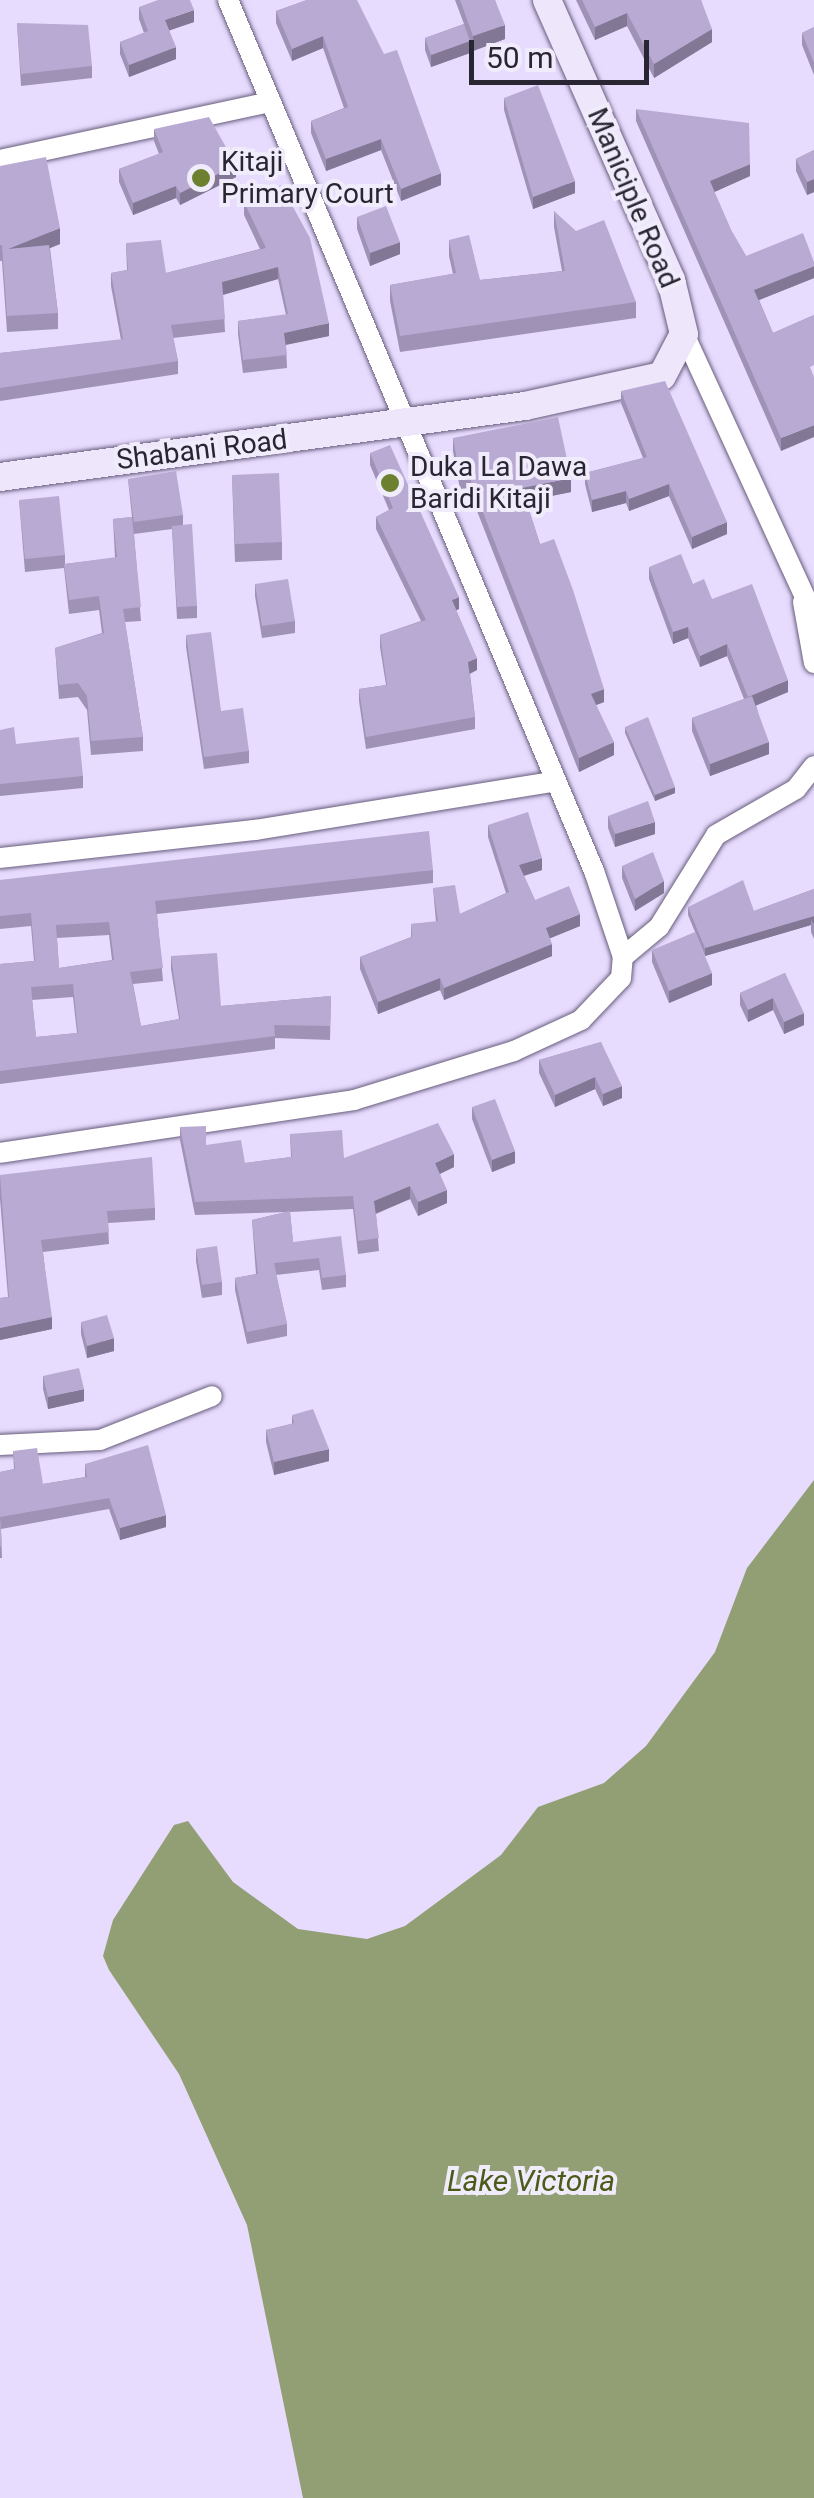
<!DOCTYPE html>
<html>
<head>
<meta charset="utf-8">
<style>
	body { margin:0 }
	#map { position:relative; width:814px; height:2498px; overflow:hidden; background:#e7dbfe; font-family:Roboto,sans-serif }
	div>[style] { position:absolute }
	.water>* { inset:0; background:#929f74 }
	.roads { filter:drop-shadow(0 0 2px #685d7c) drop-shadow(0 0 2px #685d7c) }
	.street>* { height:20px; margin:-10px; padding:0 10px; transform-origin:10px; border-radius:10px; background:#fff }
	.secondary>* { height:28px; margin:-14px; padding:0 14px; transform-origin:14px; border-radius:14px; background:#eee6fb }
	.wall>* { inset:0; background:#9f92b6 }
	.shaded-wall>* { inset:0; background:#827794 }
	.building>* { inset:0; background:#b9aad4 }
	.dots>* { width:28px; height:28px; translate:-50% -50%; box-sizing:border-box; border:5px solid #f1ecfb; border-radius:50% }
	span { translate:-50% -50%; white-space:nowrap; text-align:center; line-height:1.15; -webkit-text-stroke:8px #f1ecfb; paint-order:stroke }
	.poi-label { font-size:28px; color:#2a2532 }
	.left { translate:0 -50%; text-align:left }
	.street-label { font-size:28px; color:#2a2532 }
	.water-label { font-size:30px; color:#4c5b19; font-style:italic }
	.scale { position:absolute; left:469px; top:40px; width:180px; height:45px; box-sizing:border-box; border:5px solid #2a2532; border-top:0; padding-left:12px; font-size:30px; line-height:35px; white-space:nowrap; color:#2a2532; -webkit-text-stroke:8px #f1ecfb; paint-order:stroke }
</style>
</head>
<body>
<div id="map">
	<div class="water">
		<i style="clip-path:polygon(814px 1480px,814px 2498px,303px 2498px,247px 2225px,179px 2074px,109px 1970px,103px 1956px,113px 1920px,174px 1825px,188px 1821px,233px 1882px,298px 1929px,367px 1939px,405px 1926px,501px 1855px,538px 1807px,604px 1783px,646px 1746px,715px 1652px,747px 1568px)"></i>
	</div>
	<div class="roads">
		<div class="street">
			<i style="left:0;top:160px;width:277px;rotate:-12.1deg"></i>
			<i style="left:684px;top:334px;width:311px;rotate:65.3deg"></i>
			<i style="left:803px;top:602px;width:62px;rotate:79.8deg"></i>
			<i style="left:0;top:858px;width:257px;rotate:-6.3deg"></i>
			<i style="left:255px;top:830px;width:299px;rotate:-9.2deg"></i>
			<i style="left:623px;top:957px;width:47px;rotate:-39.8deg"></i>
			<i style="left:659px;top:927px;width:108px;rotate:-58.2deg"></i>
			<i style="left:716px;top:835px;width:92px;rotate:-29.9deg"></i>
			<i style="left:796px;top:789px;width:29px;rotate:-52deg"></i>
			<i style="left:0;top:1153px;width:358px;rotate:-8.5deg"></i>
			<i style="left:354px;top:1100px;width:167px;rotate:-17deg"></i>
			<i style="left:514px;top:1051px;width:74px;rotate:-24.8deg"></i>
			<i style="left:581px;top:1020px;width:58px;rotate:-46.4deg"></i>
			<i style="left:621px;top:978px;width:21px;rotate:-85deg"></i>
			<i style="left:623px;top:957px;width:91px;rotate:-108.6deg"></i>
			<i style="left:594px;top:871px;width:945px;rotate:-112.79deg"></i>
			<i style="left:0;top:1445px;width:100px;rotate:-2.9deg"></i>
			<i style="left:100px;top:1440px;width:120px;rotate:-21.4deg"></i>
		</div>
		<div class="secondary">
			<i style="left:0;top:477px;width:530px;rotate:-7.7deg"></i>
			<i style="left:525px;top:406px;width:140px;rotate:-12.4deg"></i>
			<i style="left:662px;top:376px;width:47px;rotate:-62.4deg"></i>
			<i style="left:684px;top:334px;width:56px;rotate:-103.5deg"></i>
			<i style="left:671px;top:280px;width:306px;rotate:-113.9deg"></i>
		</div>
	</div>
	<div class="wall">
		<i style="clip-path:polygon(307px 0,441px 185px,401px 201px,381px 150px,326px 171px,311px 133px,311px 121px,344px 108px,323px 48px,292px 61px,276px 23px,276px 11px)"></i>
		<i style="clip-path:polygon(455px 0,495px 0,505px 39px,473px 51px,470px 42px,470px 53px,431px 67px,425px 50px,425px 38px,464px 24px)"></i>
		<i style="clip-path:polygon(576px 0,701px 0,712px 42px,654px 78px,627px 26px,595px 40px)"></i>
		<i style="clip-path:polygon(139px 7px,194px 22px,169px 30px,176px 59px,129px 77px,120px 54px,120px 42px,144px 33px,139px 19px)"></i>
		<i style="clip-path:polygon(17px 23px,92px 66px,92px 78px,21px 86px)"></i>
		<i style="clip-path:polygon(814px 27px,814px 75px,802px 45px,802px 33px)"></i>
		<i style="clip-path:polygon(504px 98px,575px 193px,533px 209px,504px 110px)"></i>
		<i style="clip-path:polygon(636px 109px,750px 176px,714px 192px,731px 230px,746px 256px,814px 278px,759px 300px,773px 333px,814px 315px,781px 451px,636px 121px)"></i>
		<i style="clip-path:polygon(154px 129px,236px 177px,180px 205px,176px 198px,133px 215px,119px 182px,119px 169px,159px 154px,154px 141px)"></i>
		<i style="clip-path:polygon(814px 150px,814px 192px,807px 195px,796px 171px,796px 159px)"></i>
		<i style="clip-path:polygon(0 166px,60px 244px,50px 248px,58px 313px,58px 329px,7px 332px,2px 261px,0 261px)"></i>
		<i style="clip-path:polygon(244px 202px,329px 336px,286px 345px,287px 368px,243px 373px,238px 334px,238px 321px,286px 315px,278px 279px,223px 295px,225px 332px,173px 338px,178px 361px,178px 374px,0 401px,0 353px,121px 340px,111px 286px,111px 273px,127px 270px,126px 243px,166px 273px,260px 249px,244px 215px)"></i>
		<i style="clip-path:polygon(554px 211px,636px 302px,636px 318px,400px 352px,390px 301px,390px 285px,453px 274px,449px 256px,449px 240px,480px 280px,562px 271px,554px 227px)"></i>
		<i style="clip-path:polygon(357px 217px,400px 254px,370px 266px,357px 229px)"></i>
		<i style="clip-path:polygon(621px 391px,727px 534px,692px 549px,669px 496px,629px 511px,626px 503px,592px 512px,585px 484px,585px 473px,643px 458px,621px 403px)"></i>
		<i style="clip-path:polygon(453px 438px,571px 492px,526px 501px,540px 544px,604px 702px,596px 705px,614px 755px,579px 772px,468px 488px,460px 489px,453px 451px)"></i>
		<i style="clip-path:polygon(370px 453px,459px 609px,456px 610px,477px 670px,470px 674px,475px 717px,475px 729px,366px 749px,359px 701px,359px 689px,386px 685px,380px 647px,380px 635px,421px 621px,376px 529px,376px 517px,389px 510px,370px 465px)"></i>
		<i style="clip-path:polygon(232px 475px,282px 542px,282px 560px,235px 562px)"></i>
		<i style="clip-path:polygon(128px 479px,183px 515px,183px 525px,197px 606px,197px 618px,177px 619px,172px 529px,134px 534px,141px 621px,125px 622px,143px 737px,143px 751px,91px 755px,87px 710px,78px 697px,59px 699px,55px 648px,102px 633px,99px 610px,69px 614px,64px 568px,25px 572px,19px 500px,65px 555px,65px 564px,115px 558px,113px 519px,132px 517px)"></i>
		<i style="clip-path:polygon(649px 567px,693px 584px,712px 599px,788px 692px,756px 705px,769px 754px,710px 776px,692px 731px,692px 718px,744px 699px,727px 656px,700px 667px,688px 638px,673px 644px,649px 579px)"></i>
		<i style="clip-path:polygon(255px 584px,295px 621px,295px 633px,262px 638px,255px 596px)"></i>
		<i style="clip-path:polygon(186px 635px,221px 711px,249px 751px,249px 763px,204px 769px,186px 647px)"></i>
		<i style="clip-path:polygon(625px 727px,675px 793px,655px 801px,625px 733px)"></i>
		<i style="clip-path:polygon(0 730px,16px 744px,83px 776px,83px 788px,0 796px)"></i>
		<i style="clip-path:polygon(608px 816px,655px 834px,615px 847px,608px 828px)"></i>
		<i style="clip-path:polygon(488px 825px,542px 870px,524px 876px,535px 900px,580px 926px,550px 938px,552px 956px,444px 1000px,440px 990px,378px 1014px,360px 969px,360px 957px,411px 937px,411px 924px,436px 922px,433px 888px,460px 914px,506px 893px,488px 837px)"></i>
		<i style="clip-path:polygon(622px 866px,664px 893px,635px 911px,622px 878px)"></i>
		<i style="clip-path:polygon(evenodd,433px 870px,433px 883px,157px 914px,163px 981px,133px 984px,141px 1026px,179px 1019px,171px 969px,171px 956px,221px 1006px,331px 996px,330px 1040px,275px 1038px,275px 1049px,0 1084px,0 964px,34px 961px,31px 926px,0 929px,0 880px,433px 870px,109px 935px,112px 960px,59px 968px,57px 938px,109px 935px,433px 870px,73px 997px,77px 1033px,36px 1037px,32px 1000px,73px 997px)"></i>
		<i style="clip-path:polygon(814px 889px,814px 939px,811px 932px,811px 925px,705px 956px,688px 915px,688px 907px,754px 911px)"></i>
		<i style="clip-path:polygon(652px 950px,712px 985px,669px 1003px,652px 962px)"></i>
		<i style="clip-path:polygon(785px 973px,804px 1025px,784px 1034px,773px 1010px,748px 1022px,740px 1005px,740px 993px)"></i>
		<i style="clip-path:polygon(601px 1042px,622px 1098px,603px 1106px,595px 1089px,555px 1107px,539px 1073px,539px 1060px)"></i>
		<i style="clip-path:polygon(472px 1107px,515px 1163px,492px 1172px,472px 1119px)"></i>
		<i style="clip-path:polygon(180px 1127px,206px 1145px,245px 1163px,291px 1157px,290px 1134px,344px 1158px,454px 1167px,440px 1174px,447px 1203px,418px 1216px,410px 1199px,376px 1214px,379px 1251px,358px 1254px,353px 1209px,290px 1212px,293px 1242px,346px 1275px,346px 1287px,322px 1290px,319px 1270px,276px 1275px,287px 1324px,287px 1336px,247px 1344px,235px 1290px,235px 1278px,256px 1274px,252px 1220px,286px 1212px,195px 1215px,180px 1140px)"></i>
		<i style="clip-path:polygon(0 1175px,155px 1208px,155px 1220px,108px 1223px,109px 1244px,43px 1252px,52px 1329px,0 1340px,0 1298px,8px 1297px,0 1199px)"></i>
		<i style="clip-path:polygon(196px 1249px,222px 1282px,222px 1295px,202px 1298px,196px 1261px)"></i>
		<i style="clip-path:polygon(81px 1322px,114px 1351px,87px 1358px,81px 1334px)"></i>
		<i style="clip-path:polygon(43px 1376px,84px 1401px,48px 1409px,43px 1389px)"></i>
		<i style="clip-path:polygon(292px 1415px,329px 1461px,274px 1475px,266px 1442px,266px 1430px,292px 1424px)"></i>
		<i style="clip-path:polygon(13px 1451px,43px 1484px,85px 1477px,85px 1464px,166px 1527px,120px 1540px,109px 1509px,1px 1529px,2px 1558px,0 1558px,0 1472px,14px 1469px)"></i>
	</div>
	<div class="shaded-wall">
		<i style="clip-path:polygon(194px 10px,194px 22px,165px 32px,165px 20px)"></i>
		<i style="clip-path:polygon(627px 13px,627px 26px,595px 40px,595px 27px)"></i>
		<i style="clip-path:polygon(505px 25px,505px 39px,473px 51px,473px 36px)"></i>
		<i style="clip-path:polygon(712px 29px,712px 42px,654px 78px,654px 64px)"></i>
		<i style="clip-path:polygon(323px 36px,323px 48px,292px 61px,292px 49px)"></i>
		<i style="clip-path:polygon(470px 41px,470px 53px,431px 67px,431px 55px)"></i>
		<i style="clip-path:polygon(176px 47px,176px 59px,129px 77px,129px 65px)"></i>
		<i style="clip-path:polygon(381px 139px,381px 150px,326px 171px,326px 159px)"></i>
		<i style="clip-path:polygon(750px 164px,750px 176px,710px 194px,710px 181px)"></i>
		<i style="clip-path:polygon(236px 165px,236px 177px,180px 205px,180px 193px)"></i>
		<i style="clip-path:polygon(441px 173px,441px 185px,401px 201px,401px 189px)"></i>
		<i style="clip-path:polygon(814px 179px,814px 192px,807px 195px,807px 182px)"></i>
		<i style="clip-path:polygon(575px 181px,575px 193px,533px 209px,533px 197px)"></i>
		<i style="clip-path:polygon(176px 186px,176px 198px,133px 215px,133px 203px)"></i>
		<i style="clip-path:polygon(60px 228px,60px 244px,8px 265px,8px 249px)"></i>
		<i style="clip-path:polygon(400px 242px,400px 254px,370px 266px,370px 253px)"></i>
		<i style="clip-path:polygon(814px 266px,814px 278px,754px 302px,754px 290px)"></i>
		<i style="clip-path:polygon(278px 267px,278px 279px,222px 295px,222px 282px)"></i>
		<i style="clip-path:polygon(329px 323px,329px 336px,284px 345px,284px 333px)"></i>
		<i style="clip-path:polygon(814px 425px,814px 437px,781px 451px,781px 438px)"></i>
		<i style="clip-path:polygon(571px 478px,571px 492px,522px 502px,522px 488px)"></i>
		<i style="clip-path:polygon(669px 484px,669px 496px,629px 511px,629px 499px)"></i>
		<i style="clip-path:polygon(626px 491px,626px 503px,592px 512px,592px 500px)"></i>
		<i style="clip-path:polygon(727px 522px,727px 534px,692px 549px,692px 537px)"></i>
		<i style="clip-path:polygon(459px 597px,459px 609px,452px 612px,452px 600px)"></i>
		<i style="clip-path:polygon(688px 627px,688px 638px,673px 644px,673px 632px)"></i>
		<i style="clip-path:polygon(727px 644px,727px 656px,700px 667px,700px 656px)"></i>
		<i style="clip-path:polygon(477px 658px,477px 670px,468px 674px,468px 662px)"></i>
		<i style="clip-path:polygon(788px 680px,788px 692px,748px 709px,748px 697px)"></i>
		<i style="clip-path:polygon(604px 689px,604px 702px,591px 707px,591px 694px)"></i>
		<i style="clip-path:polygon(614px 742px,614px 755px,579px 772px,579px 758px)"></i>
		<i style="clip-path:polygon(769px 742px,769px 754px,710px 776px,710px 764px)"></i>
		<i style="clip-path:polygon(675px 787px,675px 793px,655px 801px,655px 795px)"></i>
		<i style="clip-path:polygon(655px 822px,655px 834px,615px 847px,615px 834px)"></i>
		<i style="clip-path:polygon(542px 858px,542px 870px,519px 877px,519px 865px)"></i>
		<i style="clip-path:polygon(664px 881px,664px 893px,635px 911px,635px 899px)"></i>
		<i style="clip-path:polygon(580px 914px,580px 926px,546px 940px,546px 928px)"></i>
		<i style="clip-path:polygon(814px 916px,814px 924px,811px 920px,811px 925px,705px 956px,705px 948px)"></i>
		<i style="clip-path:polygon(552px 944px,552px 956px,444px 1000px,444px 988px)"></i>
		<i style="clip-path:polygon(712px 973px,712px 985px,669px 1003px,669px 991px)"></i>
		<i style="clip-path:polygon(440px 978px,440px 990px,378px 1014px,378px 1002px)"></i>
		<i style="clip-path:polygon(773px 998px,773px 1010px,748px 1022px,748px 1010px)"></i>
		<i style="clip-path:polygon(804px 1013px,804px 1025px,784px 1034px,784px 1022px)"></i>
		<i style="clip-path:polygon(595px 1077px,595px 1089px,555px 1107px,555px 1095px)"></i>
		<i style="clip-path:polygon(622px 1086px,622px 1098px,603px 1106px,603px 1094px)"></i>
		<i style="clip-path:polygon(515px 1151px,515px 1163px,492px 1172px,492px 1160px)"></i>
		<i style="clip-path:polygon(454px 1154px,454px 1167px,435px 1176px,435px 1163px)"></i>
		<i style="clip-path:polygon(410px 1186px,410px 1199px,374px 1214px,374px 1201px)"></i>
		<i style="clip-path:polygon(447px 1190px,447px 1203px,418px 1216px,418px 1202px)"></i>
		<i style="clip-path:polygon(52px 1317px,52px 1329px,0 1340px,0 1328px)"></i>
		<i style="clip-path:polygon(114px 1338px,114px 1351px,87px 1358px,87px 1346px)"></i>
		<i style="clip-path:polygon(84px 1389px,84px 1401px,48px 1409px,48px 1397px)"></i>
		<i style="clip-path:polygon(329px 1449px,329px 1461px,274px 1475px,274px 1462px)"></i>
		<i style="clip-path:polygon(166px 1515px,166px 1527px,120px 1540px,120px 1528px)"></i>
	</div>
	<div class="building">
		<i style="clip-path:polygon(158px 0,190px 0,194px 10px,165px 20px,176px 47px,129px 65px,120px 42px,148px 31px,139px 7px)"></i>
		<i style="clip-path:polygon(307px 0,357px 0,384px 54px,397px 50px,441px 173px,401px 189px,381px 139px,326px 159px,311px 121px,348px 107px,323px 36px,292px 49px,276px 11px)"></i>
		<i style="clip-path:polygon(460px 0,495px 0,505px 25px,473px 36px)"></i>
		<i style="clip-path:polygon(582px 0,701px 0,712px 29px,654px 64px,627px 13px,595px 27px)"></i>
		<i style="clip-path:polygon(17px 23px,88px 25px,92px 66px,21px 74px)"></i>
		<i style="clip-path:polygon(464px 24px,470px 41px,431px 55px,425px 38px)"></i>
		<i style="clip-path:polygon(814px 27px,814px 63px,802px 33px)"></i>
		<i style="clip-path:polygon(538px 85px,575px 181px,533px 197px,504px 98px)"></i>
		<i style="clip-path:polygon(636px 109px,749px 123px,750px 164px,710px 181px,731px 230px,746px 256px,803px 233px,814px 262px,814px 266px,754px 290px,773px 333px,814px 315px,814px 365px,810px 367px,814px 377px,814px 425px,781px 438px)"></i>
		<i style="clip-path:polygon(209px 117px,236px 165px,180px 193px,176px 186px,133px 203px,119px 169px,163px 152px,154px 129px)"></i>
		<i style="clip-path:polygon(814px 150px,814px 179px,807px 182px,796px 159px)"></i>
		<i style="clip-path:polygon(46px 157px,60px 228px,8px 249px,49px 245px,58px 313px,7px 316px,2px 245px,0 245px,0 166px)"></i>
		<i style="clip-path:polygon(281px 185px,310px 238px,329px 323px,284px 333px,287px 355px,243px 360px,238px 321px,288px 314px,278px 267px,222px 282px,225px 319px,171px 325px,178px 361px,0 388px,0 353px,123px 339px,111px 273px,128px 270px,126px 243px,161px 240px,166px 273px,266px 248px,244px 202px)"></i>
		<i style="clip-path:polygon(386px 206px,400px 242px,370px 253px,357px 217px)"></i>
		<i style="clip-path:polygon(554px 211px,576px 231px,604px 220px,636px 302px,400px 336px,390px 285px,456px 273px,449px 240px,469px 235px,480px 280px,565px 271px)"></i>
		<i style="clip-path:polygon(665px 381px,727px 522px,692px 537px,669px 484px,629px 499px,626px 491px,592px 500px,585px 473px,647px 457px,621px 391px)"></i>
		<i style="clip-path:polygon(558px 417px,571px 478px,522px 488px,540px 544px,554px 539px,573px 590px,604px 689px,591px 694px,614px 742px,579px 758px,468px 474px,460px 476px,453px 438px)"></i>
		<i style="clip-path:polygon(390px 445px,459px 597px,452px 600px,477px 658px,468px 662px,475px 717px,366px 737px,359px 689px,387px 685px,380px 635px,426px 620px,376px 517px,393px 508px,370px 453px)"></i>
		<i style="clip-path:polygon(176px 471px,183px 515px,134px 522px,128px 479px)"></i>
		<i style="clip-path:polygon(279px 473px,282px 542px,235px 544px,232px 475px)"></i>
		<i style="clip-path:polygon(59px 496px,65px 555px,25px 559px,19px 500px)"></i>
		<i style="clip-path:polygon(132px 517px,141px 607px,123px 609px,143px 737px,91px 741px,87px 696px,78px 683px,59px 685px,55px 648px,104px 633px,99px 596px,69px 600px,64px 564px,117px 557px,113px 519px)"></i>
		<i style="clip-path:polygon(192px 524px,197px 606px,177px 607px,172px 526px)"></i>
		<i style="clip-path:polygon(681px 554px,693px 584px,704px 579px,712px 599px,752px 584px,788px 680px,748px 697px,727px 644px,700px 656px,688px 627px,673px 632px,649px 567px)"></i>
		<i style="clip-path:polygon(288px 579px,295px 621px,262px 626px,255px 584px)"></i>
		<i style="clip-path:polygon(211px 632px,221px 711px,243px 708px,249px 751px,204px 757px,186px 635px)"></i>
		<i style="clip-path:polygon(752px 696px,769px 742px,710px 764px,692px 718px)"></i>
		<i style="clip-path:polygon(648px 717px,675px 787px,655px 795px,625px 727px)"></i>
		<i style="clip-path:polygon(14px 727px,16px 744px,79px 737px,83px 776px,0 784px,0 730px)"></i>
		<i style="clip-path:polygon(648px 801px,655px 822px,615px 834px,608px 816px)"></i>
		<i style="clip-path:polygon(528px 812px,542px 858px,519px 865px,535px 900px,569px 886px,580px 914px,546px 928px,552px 944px,444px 988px,440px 978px,378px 1002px,360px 957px,412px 937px,411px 924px,438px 921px,433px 888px,455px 885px,460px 914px,509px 892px,488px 825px)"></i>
		<i style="clip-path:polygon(evenodd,429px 831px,433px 870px,155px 901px,163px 968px,130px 972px,141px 1026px,180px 1019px,171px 956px,217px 953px,221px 1006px,331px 996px,330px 1026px,274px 1025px,275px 1036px,0 1071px,0 964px,35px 961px,31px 913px,0 916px,0 880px,429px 831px,109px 922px,114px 960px,59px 968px,56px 925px,109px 922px,429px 831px,73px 984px,78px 1033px,36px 1037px,31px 987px,73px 984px)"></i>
		<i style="clip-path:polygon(653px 852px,664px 881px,635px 899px,622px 866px)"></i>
		<i style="clip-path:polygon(743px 880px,754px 911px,814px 889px,814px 916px,705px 948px,688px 907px)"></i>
		<i style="clip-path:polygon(695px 932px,712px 973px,669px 991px,652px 950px)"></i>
		<i style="clip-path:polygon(785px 973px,804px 1013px,784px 1022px,773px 998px,748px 1010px,740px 993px)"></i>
		<i style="clip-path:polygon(601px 1042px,622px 1086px,603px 1094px,595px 1077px,555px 1095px,539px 1060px)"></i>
		<i style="clip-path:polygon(495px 1099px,515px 1151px,492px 1160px,472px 1107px)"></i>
		<i style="clip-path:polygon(438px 1123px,454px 1154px,435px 1163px,447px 1190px,418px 1202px,410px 1186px,374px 1201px,379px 1238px,358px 1241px,353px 1196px,195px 1202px,180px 1127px,206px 1126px,206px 1145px,241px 1140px,245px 1163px,292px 1157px,290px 1134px,342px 1130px,344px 1158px)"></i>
		<i style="clip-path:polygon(152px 1157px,155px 1208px,107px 1211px,109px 1232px,41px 1240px,52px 1317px,0 1328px,0 1298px,9px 1297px,0 1175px)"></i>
		<i style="clip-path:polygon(290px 1211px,293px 1242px,341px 1236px,346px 1275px,322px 1278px,319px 1258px,274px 1263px,287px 1324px,247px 1332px,235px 1278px,258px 1274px,252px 1220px)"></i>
		<i style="clip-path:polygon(217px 1246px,222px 1282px,202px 1285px,196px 1249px)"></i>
		<i style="clip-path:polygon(107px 1315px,114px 1338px,87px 1346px,81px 1322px)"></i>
		<i style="clip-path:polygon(79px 1368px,84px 1389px,48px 1397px,43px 1376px)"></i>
		<i style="clip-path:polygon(313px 1409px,329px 1449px,274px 1462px,266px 1430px,294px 1423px,292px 1415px)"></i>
		<i style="clip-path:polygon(148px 1445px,166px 1515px,120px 1528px,109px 1498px,0 1517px,2px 1546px,0 1546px,0 1472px,15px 1469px,13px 1451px,37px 1448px,43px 1484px,87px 1477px,85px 1464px)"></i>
	</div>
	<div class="dots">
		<i style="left:201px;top:178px;background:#6c8030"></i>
		<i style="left:390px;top:483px;background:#6c8030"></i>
	</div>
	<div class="poi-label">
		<span class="left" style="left:221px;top:178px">Kitaji<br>Primary Court</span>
		<span class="left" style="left:410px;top:483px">Duka La Dawa<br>Baridi Kitaji</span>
	</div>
	<div class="street-label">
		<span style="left:633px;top:198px;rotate:67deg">Maniciple Road</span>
		<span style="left:202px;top:450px;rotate:-7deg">Shabani Road</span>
	</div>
	<div class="water-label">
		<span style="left:531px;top:2181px">Lake Victoria</span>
	</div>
	<div class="scale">50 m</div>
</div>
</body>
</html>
